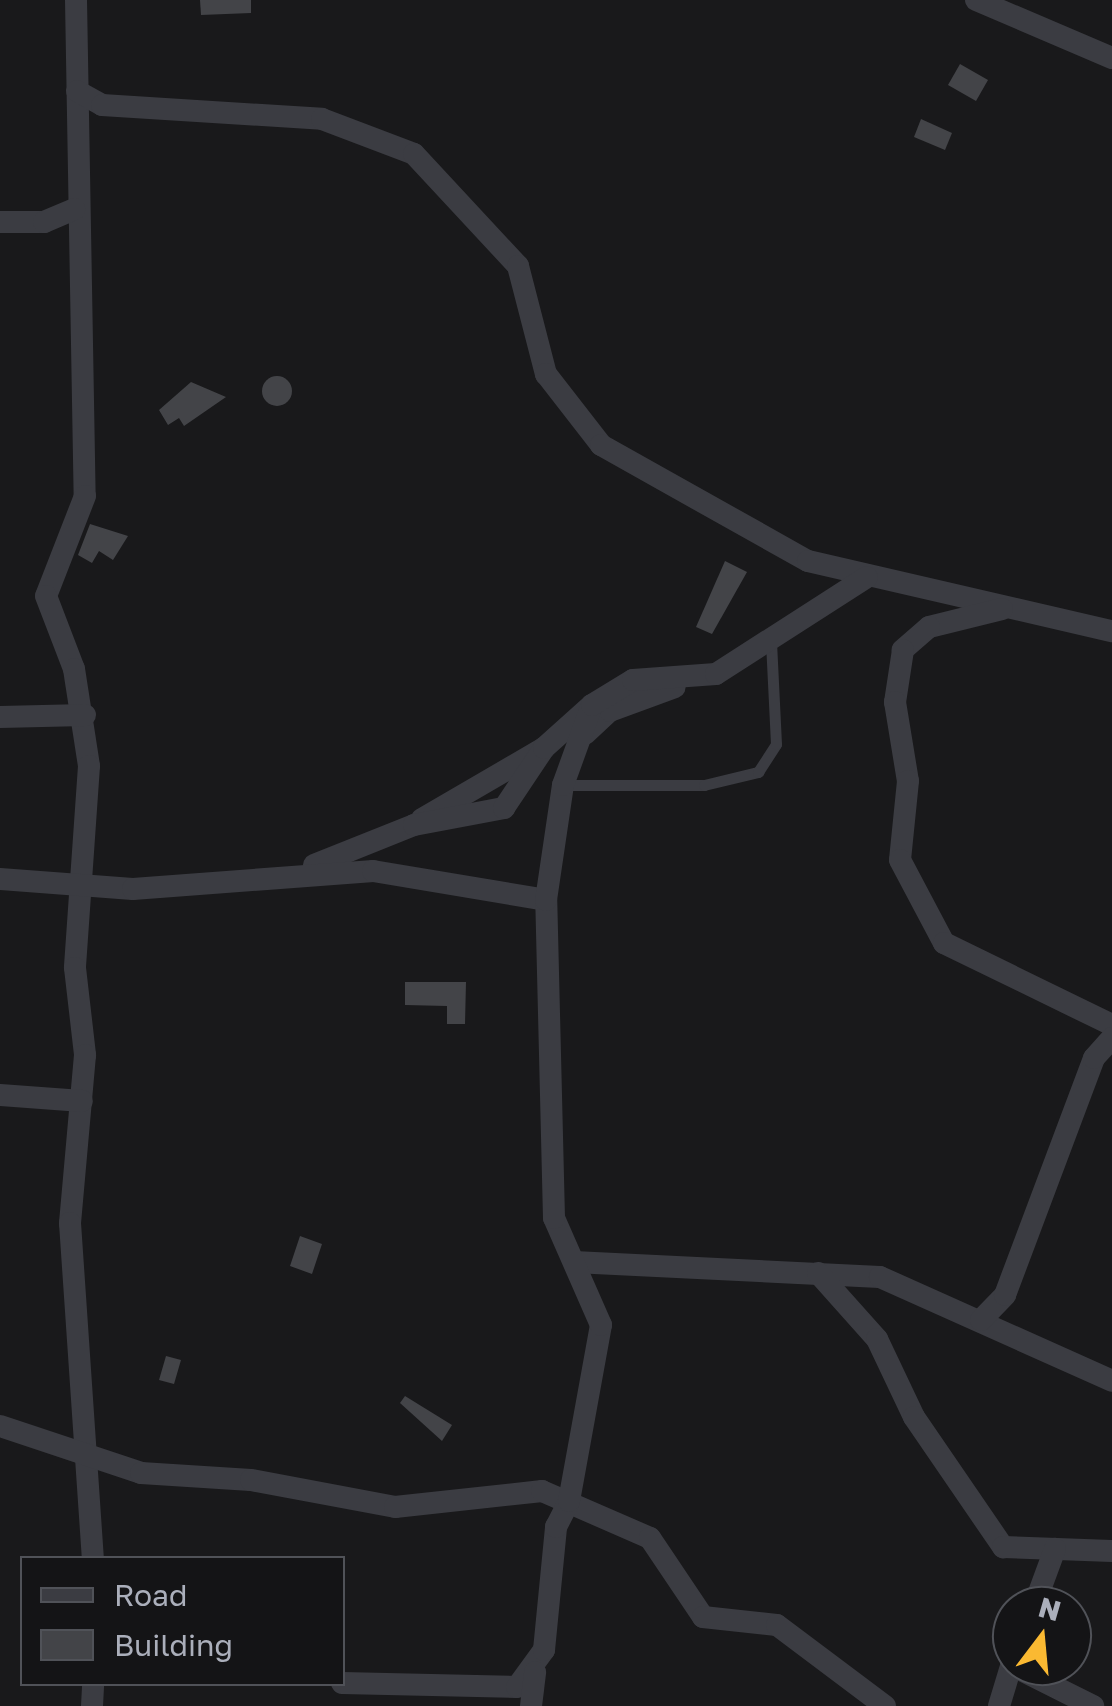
<!DOCTYPE html>
<html>
<head>
<meta charset="utf-8">
<style>
	body { margin:0 }
	#map { position:relative; width:1112px; height:1706px; overflow:hidden; background:#19191b; font-family:"Golos Text",sans-serif }
	div>[style] { position:absolute }
	.building>* { inset:0; background:#434448 }
	.round { border-radius:50% }
	.service>* { height:11px; margin:-5.5px; padding:0 5.5px; transform-origin:5.5px; border-radius:5.5px; background:#3b3c42 }
	.minor>* { height:22px; margin:-11px; padding:0 11px; transform-origin:11px; border-radius:11px; background:#3b3c42 }
	span { translate:-50% -50%; white-space:nowrap; text-align:center; line-height:1.15; -webkit-text-stroke:8px #141416; paint-order:stroke }
	.legend { position:absolute; left:20px; top:1556px; width:325px; height:130px; box-sizing:border-box; background:#141416; border:2px solid #505258; margin:0; padding:12px 18px; list-style:none; font-size:30px; color:#abafbb }
	.legend li { display:flex; align-items:center; gap:20px; height:50px }
	.legend b { width:50px; border:2px solid #505258 }
	.north { position:absolute; left:992px; top:1586px; width:100px; height:100px; box-sizing:border-box; background:#141416; border:2px solid #505258; border-radius:50%; rotate:16deg; font-size:28px; font-weight:700; line-height:40px; text-align:center; color:#abafbb }
	.north::after { content:''; display:block; margin:auto; width:35px; height:45px; background:#fab932; clip-path:polygon(50% 0,100% 100%,50% 72%,0 100%) }
</style>
</head>
<body>
<div id="map">
	<div class="building">
		<i style="clip-path:polygon(200px 0,251px 0,251px 13px,201px 15px)"></i>
		<i style="clip-path:polygon(960px 64px,988px 80px,976px 101px,948px 85px)"></i>
		<i style="clip-path:polygon(921px 119px,952px 133px,945px 150px,914px 137px)"></i>
		<i class="round" style="left:262px;top:376px;width:30px;height:30px"></i>
		<i style="clip-path:polygon(191px 382px,226px 397px,184px 426px,179px 418px,168px 425px,159px 410px)"></i>
		<i style="clip-path:polygon(90px 524px,128px 536px,113px 560px,99px 551px,92px 563px,78px 555px)"></i>
		<i style="clip-path:polygon(725px 561px,747px 572px,712px 634px,696px 627px)"></i>
		<i style="clip-path:polygon(405px 982px,466px 982px,465px 1024px,447px 1024px,447px 1006px,405px 1005px)"></i>
		<i style="clip-path:polygon(300px 1236px,322px 1244px,312px 1274px,290px 1266px)"></i>
		<i style="clip-path:polygon(166px 1356px,181px 1360px,174px 1384px,159px 1380px)"></i>
		<i style="clip-path:polygon(405px 1396px,452px 1425px,442px 1441px,400px 1403px)"></i>
	</div>
	<div class="service">
		<i style="left:563px;top:785px;width:141px"></i>
		<i style="left:704px;top:785px;width:56px;rotate:-13.5deg"></i>
		<i style="left:758px;top:772px;width:33px;rotate:-57deg"></i>
		<i style="left:776px;top:744px;width:104px;rotate:-92.8deg"></i>
	</div>
	<div class="minor">
		<i style="left:76px;top:0;width:496px;rotate:89deg"></i>
		<i style="left:85px;top:496px;width:107px;rotate:111.3deg"></i>
		<i style="left:46px;top:596px;width:78px;rotate:69deg"></i>
		<i style="left:74px;top:669px;width:98px;rotate:81.2deg"></i>
		<i style="left:89px;top:766px;width:202px;rotate:94deg"></i>
		<i style="left:75px;top:968px;width:88px;rotate:83.4deg"></i>
		<i style="left:85px;top:1055px;width:169px;rotate:95.1deg"></i>
		<i style="left:70px;top:1223px;width:336px;rotate:86.1deg"></i>
		<i style="left:976px;top:0;width:148px;rotate:23.1deg"></i>
		<i style="left:77px;top:91px;width:29px;rotate:29deg"></i>
		<i style="left:102px;top:105px;width:220px;rotate:3.6deg"></i>
		<i style="left:322px;top:119px;width:98px;rotate:20.8deg"></i>
		<i style="left:414px;top:154px;width:153px;rotate:47.1deg"></i>
		<i style="left:518px;top:266px;width:112px;rotate:75.5deg"></i>
		<i style="left:546px;top:374px;width:90px;rotate:52.2deg"></i>
		<i style="left:601px;top:445px;width:237px;rotate:29.3deg"></i>
		<i style="left:808px;top:561px;width:312px;rotate:13deg"></i>
		<i style="left:0;top:222px;width:44px"></i>
		<i style="left:44px;top:222px;width:33px;rotate:-23deg"></i>
		<i style="left:1002px;top:609px;width:75px;rotate:166.1deg"></i>
		<i style="left:929px;top:627px;width:35px;rotate:139deg"></i>
		<i style="left:903px;top:650px;width:53px;rotate:98.7deg"></i>
		<i style="left:895px;top:702px;width:80px;rotate:80.7deg"></i>
		<i style="left:908px;top:781px;width:79px;rotate:95.8deg"></i>
		<i style="left:900px;top:860px;width:94px;rotate:62.1deg"></i>
		<i style="left:944px;top:943px;width:187px;rotate:26deg"></i>
		<i style="left:0;top:717px;width:85px;rotate:-1.3deg"></i>
		<i style="left:585px;top:734px;width:34px;rotate:-43deg"></i>
		<i style="left:610px;top:711px;width:69px;rotate:-20.3deg"></i>
		<i style="left:422px;top:819px;width:141px;rotate:-30.2deg"></i>
		<i style="left:314px;top:865px;width:108px;rotate:-21.8deg"></i>
		<i style="left:414px;top:825px;width:92px;rotate:-10.7deg"></i>
		<i style="left:504px;top:808px;width:72px;rotate:-56.3deg"></i>
		<i style="left:544px;top:748px;width:64px;rotate:-41.9deg"></i>
		<i style="left:0;top:879px;width:133px;rotate:4.3deg"></i>
		<i style="left:133px;top:889px;width:241px;rotate:-4.3deg"></i>
		<i style="left:373px;top:871px;width:175px;rotate:9.5deg"></i>
		<i style="left:0;top:1095px;width:82px;rotate:4.2deg"></i>
		<i style="left:574px;top:1262px;width:306px;rotate:2.8deg"></i>
		<i style="left:880px;top:1277px;width:254px;rotate:24.1deg"></i>
		<i style="left:818px;top:1273px;width:89px;rotate:48.2deg"></i>
		<i style="left:877px;top:1339px;width:86px;rotate:64.6deg"></i>
		<i style="left:914px;top:1417px;width:158px;rotate:55.6deg"></i>
		<i style="left:1003px;top:1547px;width:109px;rotate:2.1deg"></i>
		<i style="left:981px;top:1320px;width:35px;rotate:-46deg"></i>
		<i style="left:1005px;top:1295px;width:253px;rotate:-69.4deg"></i>
		<i style="left:1094px;top:1058px;width:27px;rotate:-48deg"></i>
		<i style="left:0;top:1426px;width:149px;rotate:18.4deg"></i>
		<i style="left:141px;top:1473px;width:110px;rotate:3.6deg"></i>
		<i style="left:251px;top:1480px;width:147px;rotate:10.6deg"></i>
		<i style="left:395px;top:1507px;width:148px;rotate:-6.2deg"></i>
		<i style="left:542px;top:1491px;width:118px;rotate:23.5deg"></i>
		<i style="left:650px;top:1538px;width:95px;rotate:56.1deg"></i>
		<i style="left:703px;top:1617px;width:74px;rotate:6.2deg"></i>
		<i style="left:777px;top:1625px;width:135px;rotate:36.9deg"></i>
		<i style="left:1034px;top:1606px;width:61px;rotate:-69.8deg"></i>
		<i style="left:1011px;top:1665px;width:92px;rotate:26.6deg"></i>
		<i style="left:342px;top:1683px;width:175px;rotate:1.3deg"></i>
		<i style="left:517px;top:1687px;width:46px;rotate:-53.9deg"></i>
		<i style="left:544px;top:1650px;width:124px;rotate:-84.4deg"></i>
		<i style="left:556px;top:1527px;width:29px;rotate:-63deg"></i>
		<i style="left:569px;top:1501px;width:179px;rotate:-79.7deg"></i>
		<i style="left:601px;top:1325px;width:117px;rotate:-113.7deg"></i>
		<i style="left:554px;top:1218px;width:318px;rotate:-91.4deg"></i>
		<i style="left:546px;top:900px;width:116px;rotate:-81.6deg"></i>
		<i style="left:563px;top:785px;width:85px;rotate:-70.1deg"></i>
		<i style="left:592px;top:705px;width:48px;rotate:-31.4deg"></i>
		<i style="left:633px;top:680px;width:83px;rotate:-4.1deg"></i>
		<i style="left:716px;top:674px;width:179px;rotate:-32.7deg"></i>
		<i style="left:92px;top:1706px;width:22px;rotate:-87deg"></i>
		<i style="left:531px;top:1706px;width:34px;rotate:-83deg"></i>
		<i style="left:999px;top:1706px;width:45px;rotate:-73.2deg"></i>
	</div>
	<ul class="legend">
	<li><b style="height:12px;background:#3b3c42"></b>Road</li>
	<li><b style="height:28px;background:#434448"></b>Building</li>
	</ul>
	<div class="north">N</div>
</div>
</body>
</html>
